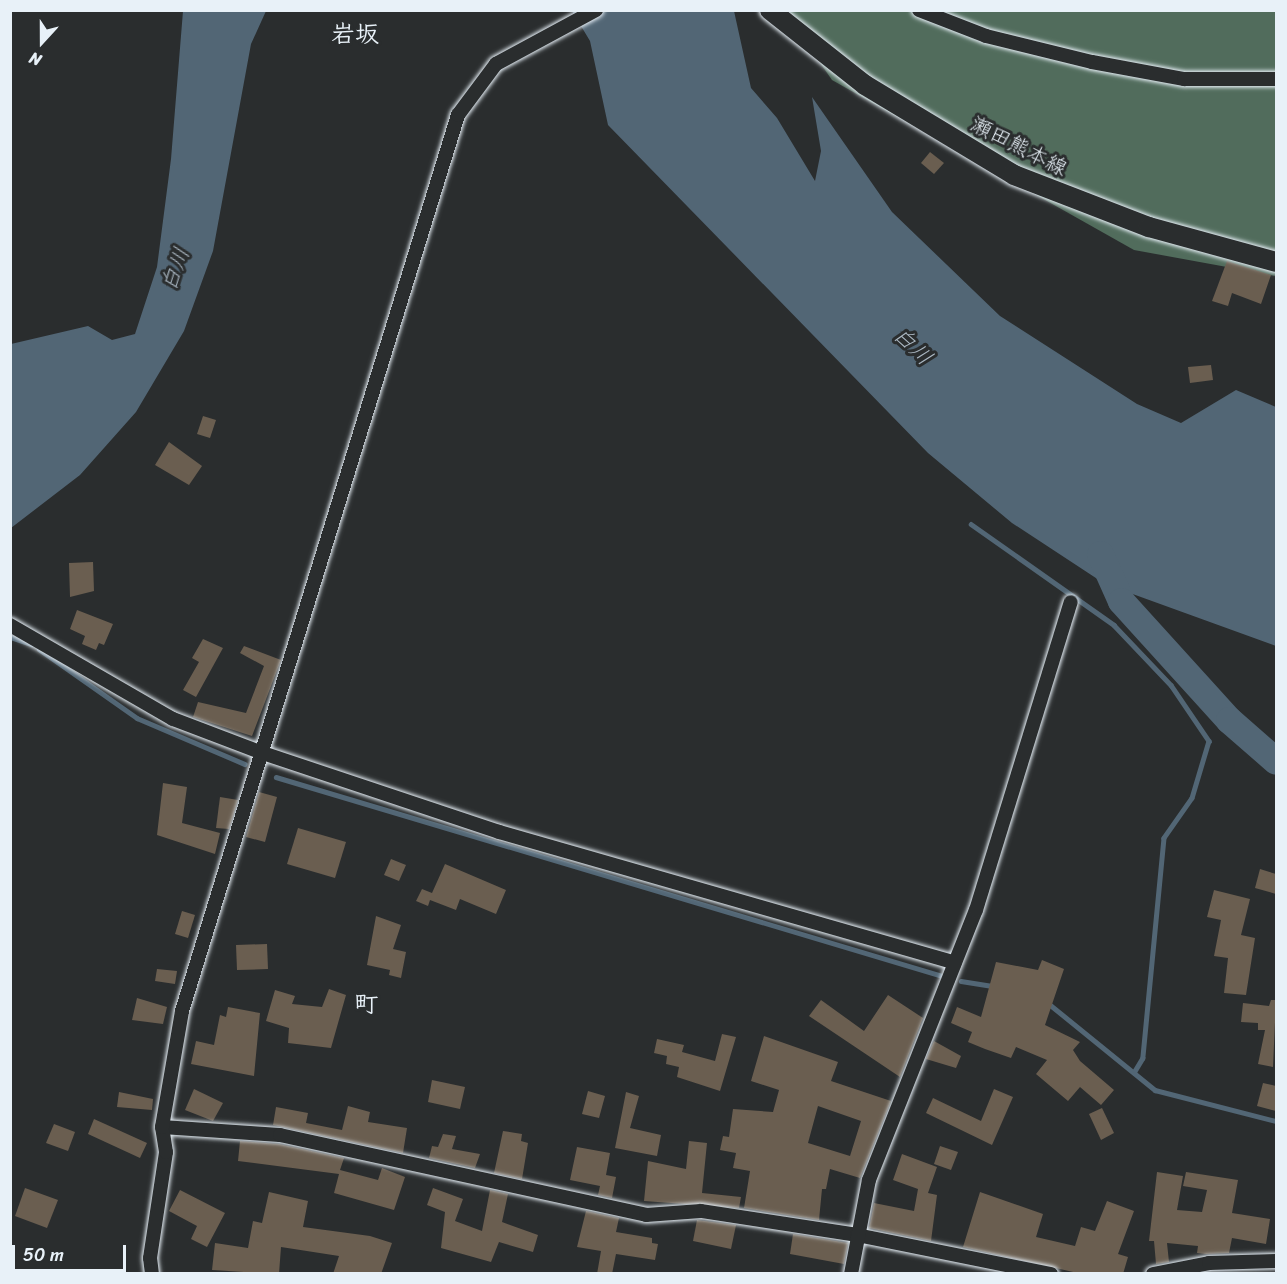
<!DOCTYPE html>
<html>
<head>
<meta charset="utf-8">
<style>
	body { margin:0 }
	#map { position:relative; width:1287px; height:1284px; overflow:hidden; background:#2a2d2e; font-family:Sriracha,"Klee One",sans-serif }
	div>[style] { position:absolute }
	.green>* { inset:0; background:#516c5c }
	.water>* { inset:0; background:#526675 }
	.stream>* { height:4.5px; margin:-2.25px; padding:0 2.25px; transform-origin:2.25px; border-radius:2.25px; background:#526675 }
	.river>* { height:27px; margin:-13.5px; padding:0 13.5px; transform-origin:13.5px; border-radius:13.5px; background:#526675 }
	.building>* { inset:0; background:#6a5e50 }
	.roads { filter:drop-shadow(0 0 2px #e8f1f8) drop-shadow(0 0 2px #e8f1f8) }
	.minor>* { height:14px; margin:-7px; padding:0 7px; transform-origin:7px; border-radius:7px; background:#2a2d2e }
	.secondary>* { height:20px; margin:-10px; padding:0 10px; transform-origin:10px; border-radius:10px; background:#2a2d2e }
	span { translate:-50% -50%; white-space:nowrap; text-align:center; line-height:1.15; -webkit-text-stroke:6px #2a2d2e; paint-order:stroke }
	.street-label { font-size:21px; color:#e8f1f8 }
	.water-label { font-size:22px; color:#acb9c4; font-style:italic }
	.quarter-label { font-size:24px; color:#e8f1f8; font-weight:700 }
	.frame { position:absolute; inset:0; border:12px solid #e8f1f8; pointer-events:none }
	.north { position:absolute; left:12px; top:12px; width:60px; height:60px; -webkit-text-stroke:4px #2a2d2e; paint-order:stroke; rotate:201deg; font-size:16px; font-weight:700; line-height:24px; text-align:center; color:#e8f1f8 }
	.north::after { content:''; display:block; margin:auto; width:21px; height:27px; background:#e8f1f8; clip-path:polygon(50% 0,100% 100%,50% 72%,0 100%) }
	.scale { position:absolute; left:12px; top:1245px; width:114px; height:27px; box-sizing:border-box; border:3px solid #e8f1f8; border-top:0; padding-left:8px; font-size:18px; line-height:21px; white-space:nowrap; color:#e8f1f8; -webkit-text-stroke:4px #2a2d2e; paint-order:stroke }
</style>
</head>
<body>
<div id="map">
	<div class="green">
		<i style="clip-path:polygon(784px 11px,1276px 11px,1276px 276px,1134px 250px,832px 80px)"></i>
	</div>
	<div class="water">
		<i style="clip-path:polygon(183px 11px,266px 11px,251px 44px,213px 251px,184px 331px,136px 412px,80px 475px,11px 528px,11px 344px,88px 326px,112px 340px,135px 334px,157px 267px,171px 159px)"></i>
		<i style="clip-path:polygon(572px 11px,734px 11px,751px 88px,777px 118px,815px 181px,821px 151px,812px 97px,892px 212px,1000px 316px,1137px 404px,1181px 423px,1236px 390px,1276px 407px,1276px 646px,1105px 584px,1012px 523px,928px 453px,608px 125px,590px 41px)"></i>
	</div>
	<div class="stream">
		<i style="left:971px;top:524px;width:175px;rotate:35.2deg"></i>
		<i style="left:1114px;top:625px;width:83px;rotate:46.5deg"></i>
		<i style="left:1171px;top:685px;width:68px;rotate:55.8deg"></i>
		<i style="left:1209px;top:741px;width:59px;rotate:106.6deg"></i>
		<i style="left:1192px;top:798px;width:49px;rotate:125deg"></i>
		<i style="left:1164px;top:838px;width:221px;rotate:95.5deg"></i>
		<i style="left:1143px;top:1058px;width:17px;rotate:121deg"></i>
		<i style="left:10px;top:637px;width:23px;rotate:18deg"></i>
		<i style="left:39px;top:649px;width:120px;rotate:35.1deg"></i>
		<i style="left:137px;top:718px;width:117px;rotate:23.1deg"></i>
		<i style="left:276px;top:777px;width:699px;rotate:16.62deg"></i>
		<i style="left:961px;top:981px;width:33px;rotate:9deg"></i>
		<i style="left:1048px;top:1003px;width:138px;rotate:39.1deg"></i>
		<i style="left:1155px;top:1090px;width:125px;rotate:14.4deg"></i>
	</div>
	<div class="river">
		<i style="left:1100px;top:554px;width:51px;rotate:65.9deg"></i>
		<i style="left:1121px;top:601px;width:161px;rotate:47.8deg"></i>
		<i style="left:1229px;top:720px;width:62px;rotate:41.1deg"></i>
	</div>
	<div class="building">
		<i style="clip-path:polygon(930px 152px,944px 163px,934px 174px,921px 163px)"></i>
		<i style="clip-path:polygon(1227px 261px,1271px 275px,1261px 304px,1232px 293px,1228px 306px,1212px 301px)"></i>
		<i style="clip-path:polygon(1211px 365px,1213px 380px,1190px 383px,1188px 367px)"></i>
		<i style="clip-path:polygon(203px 416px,216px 420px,210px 438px,197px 434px)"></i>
		<i style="clip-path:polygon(169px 442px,202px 466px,189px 485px,155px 465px)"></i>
		<i style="clip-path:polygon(93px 562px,94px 591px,70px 597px,69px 563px)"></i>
		<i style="clip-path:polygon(77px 610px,113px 624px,104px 645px,99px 643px,96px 650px,82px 644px,85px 636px,70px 629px)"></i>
		<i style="clip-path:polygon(203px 639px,223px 648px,196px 697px,183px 690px,199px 662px,192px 658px)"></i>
		<i style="clip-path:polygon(244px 646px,281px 660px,252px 736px,193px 717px,198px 702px,246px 713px,264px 666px,240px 653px)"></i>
		<i style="clip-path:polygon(163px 783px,187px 787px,182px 823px,220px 833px,215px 854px,157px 835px)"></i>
		<i style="clip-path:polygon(259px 792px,277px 797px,265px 842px,246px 837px)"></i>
		<i style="clip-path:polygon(220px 797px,238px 800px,229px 829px,216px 828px)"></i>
		<i style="clip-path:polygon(298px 828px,346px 842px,335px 878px,287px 864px)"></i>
		<i style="clip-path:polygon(391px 859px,406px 865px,399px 881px,384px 875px)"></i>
		<i style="clip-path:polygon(445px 864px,506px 890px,496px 914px,460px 899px,456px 910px,430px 900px,428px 906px,416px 901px,422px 889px,432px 893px)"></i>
		<i style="clip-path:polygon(1260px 869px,1276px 874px,1276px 894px,1255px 888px)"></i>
		<i style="clip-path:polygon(1214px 890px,1250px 899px,1241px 935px,1255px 938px,1246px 995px,1224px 993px,1228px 958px,1214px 956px,1221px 920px,1207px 917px)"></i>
		<i style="clip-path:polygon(182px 911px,195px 915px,188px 938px,175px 934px)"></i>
		<i style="clip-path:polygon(376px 916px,401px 925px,393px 949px,406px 952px,401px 978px,389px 975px,390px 970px,367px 965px)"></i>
		<i style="clip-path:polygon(267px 944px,268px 969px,237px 970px,236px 945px)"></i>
		<i style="clip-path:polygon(1042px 960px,1064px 969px,1045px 1025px,1080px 1042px,1073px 1050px,1080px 1061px,1114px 1090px,1101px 1105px,1080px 1087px,1068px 1101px,1036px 1074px,1047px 1060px,1016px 1047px,1011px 1058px,985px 1049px,968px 1042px,972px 1032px,951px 1023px,957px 1007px,981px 1017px,996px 962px,1038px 970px)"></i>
		<i style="clip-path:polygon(157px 969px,177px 971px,175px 984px,155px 981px)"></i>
		<i style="clip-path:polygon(329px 989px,346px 995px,331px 1048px,288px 1043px,289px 1028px,266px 1021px,275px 990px,295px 996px,292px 1004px,322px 1007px)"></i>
		<i style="clip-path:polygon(888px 995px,923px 1018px,900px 1077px,809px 1016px,821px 1000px,864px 1031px)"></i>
		<i style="clip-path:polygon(137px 998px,167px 1007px,163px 1024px,132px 1020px)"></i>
		<i style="clip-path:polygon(1271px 1000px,1276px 1000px,1273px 1067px,1258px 1064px,1265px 1030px,1258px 1030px,1258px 1023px,1241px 1022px,1243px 1003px,1269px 1006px)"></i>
		<i style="clip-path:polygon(228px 1007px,260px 1013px,254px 1076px,191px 1064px,196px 1041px,214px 1045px,220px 1015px,226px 1017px)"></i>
		<i style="clip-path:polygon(722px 1034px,736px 1037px,720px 1091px,677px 1077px,679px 1067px,666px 1064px,667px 1056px,654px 1053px,657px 1039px,684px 1045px,682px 1052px,715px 1061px)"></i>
		<i style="clip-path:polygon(evenodd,764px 1036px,838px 1062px,831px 1081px,891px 1101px,860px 1178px,830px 1169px,826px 1189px,822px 1189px,819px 1220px,744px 1208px,750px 1171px,733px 1168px,736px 1153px,720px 1150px,723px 1136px,729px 1137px,733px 1109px,773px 1112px,779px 1090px,751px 1081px,764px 1036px,818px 1106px,861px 1121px,850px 1156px,808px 1143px,818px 1106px)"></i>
		<i style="clip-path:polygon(934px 1041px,961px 1056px,956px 1068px,926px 1059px)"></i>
		<i style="clip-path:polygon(432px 1080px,465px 1087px,460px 1109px,428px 1102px)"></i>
		<i style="clip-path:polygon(1263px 1083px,1276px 1086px,1276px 1111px,1257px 1106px)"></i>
		<i style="clip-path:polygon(194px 1089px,223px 1103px,213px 1121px,185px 1110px)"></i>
		<i style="clip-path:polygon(994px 1089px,1013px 1097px,992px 1145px,926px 1113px,933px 1098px,981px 1121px)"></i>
		<i style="clip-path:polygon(588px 1091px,605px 1096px,599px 1118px,582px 1114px)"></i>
		<i style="clip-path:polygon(119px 1092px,153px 1099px,152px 1110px,117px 1107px)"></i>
		<i style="clip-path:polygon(626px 1092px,639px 1096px,630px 1128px,661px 1135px,657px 1156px,615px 1148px)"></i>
		<i style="clip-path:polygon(348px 1106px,370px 1112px,368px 1122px,407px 1128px,403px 1153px,273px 1125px,276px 1107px,308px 1113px,306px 1123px,342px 1130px)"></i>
		<i style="clip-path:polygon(1102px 1108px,1114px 1133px,1101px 1140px,1089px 1114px)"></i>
		<i style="clip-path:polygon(94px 1119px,147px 1143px,140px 1158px,88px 1134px)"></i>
		<i style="clip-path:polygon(54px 1124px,75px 1132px,68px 1151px,46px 1143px)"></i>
		<i style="clip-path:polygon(503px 1131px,522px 1134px,521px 1141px,528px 1143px,522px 1179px,494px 1173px)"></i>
		<i style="clip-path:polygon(443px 1134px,456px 1136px,452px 1149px,480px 1154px,475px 1168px,429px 1158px,432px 1146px,438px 1147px)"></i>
		<i style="clip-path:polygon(240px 1141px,279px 1144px,344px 1158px,340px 1170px,378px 1180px,382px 1168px,405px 1177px,394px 1210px,334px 1193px,339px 1174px,238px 1161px)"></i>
		<i style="clip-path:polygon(689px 1141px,707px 1143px,702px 1193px,741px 1197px,739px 1208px,644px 1201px,648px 1161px,686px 1169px)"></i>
		<i style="clip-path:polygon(940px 1146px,958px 1152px,951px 1170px,934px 1164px)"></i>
		<i style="clip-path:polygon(577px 1147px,610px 1153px,606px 1175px,616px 1177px,612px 1198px,598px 1195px,600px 1186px,570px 1180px)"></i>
		<i style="clip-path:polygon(902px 1154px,937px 1167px,928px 1193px,937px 1195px,931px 1241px,869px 1228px,874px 1203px,914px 1211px,918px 1189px,893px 1180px)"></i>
		<i style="clip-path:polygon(1157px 1172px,1183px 1176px,1177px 1210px,1202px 1212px,1207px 1190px,1183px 1186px,1186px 1172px,1238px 1180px,1232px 1213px,1270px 1219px,1266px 1244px,1232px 1238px,1229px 1253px,1206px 1254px,1197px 1253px,1198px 1246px,1167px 1243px,1169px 1262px,1156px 1264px,1154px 1241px,1149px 1241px)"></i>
		<i style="clip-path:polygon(25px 1188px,58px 1200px,47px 1228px,15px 1216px)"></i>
		<i style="clip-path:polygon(433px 1188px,463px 1199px,455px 1221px,482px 1231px,490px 1190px,508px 1194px,502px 1222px,538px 1235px,533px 1252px,499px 1242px,491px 1262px,441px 1248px,445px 1212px,427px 1205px)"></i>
		<i style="clip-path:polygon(180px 1190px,225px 1213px,207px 1247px,191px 1239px,197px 1226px,169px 1211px)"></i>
		<i style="clip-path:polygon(269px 1192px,308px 1201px,303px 1227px,370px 1236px,392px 1243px,381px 1274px,333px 1274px,339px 1256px,281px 1247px,279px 1274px,212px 1270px,215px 1243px,248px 1248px,253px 1221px,262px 1223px)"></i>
		<i style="clip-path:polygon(980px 1192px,1043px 1214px,1036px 1237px,1075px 1246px,1081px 1227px,1095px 1231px,1107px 1201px,1134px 1211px,1118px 1254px,1128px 1257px,1123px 1274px,1082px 1274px,963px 1247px)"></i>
		<i style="clip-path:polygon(586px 1211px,619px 1218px,616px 1232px,652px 1238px,652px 1243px,658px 1244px,655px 1260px,616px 1254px,612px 1274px,597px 1274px,601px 1251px,577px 1247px)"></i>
		<i style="clip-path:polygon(697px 1220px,736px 1225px,731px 1249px,693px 1241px)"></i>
		<i style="clip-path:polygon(793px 1234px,848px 1243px,844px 1264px,790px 1254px)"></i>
	</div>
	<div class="roads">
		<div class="minor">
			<i style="left:919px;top:10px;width:72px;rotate:21.2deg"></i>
			<i style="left:986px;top:36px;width:109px;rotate:13.8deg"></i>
			<i style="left:1092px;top:62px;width:94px;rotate:10.5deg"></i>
			<i style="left:1184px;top:79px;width:92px"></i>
			<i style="left:10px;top:625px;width:188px;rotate:30deg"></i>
			<i style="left:173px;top:719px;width:93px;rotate:20.8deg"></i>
			<i style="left:260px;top:752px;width:252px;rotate:18.5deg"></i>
			<i style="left:499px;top:832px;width:474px;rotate:16deg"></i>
			<i style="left:162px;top:1127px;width:118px;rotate:3.9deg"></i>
			<i style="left:280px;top:1135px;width:375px;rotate:12.3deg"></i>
			<i style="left:646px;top:1215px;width:55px;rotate:-4.2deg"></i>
			<i style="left:701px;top:1211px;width:158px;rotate:8.7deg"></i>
			<i style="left:857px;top:1235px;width:198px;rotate:11.4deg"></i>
			<i style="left:152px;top:1274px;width:16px;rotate:-97deg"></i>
			<i style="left:150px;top:1258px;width:107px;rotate:-81.4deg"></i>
			<i style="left:166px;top:1152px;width:25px;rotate:-99deg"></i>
			<i style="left:162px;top:1127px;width:118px;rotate:-80.2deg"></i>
			<i style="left:182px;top:1011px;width:938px;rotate:-72.88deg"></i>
			<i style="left:458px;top:115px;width:64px;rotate:-53.3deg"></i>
			<i style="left:496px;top:64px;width:114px;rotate:-28.4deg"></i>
			<i style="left:851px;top:1274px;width:96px;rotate:-79.2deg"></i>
			<i style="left:869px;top:1180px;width:290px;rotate:-68.4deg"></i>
			<i style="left:976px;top:910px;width:322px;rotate:-72.9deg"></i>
			<i style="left:1153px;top:1274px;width:57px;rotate:-11.1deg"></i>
			<i style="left:1209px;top:1263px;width:67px;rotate:-1.7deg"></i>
		</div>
		<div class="secondary">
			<i style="left:770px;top:10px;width:121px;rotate:38.3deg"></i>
			<i style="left:865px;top:85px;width:174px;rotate:31.1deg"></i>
			<i style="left:1014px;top:175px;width:145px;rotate:21.1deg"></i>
			<i style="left:1149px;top:227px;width:132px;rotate:15.4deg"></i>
		</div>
	</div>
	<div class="street-label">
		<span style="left:1019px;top:146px;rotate:27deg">瀬田熊本線</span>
	</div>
	<div class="water-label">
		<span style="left:175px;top:269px;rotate:-70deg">白川</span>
		<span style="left:913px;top:346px;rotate:44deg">白川</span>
	</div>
	<div class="quarter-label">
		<span style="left:355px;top:35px">岩坂</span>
		<span style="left:366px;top:1005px">町</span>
	</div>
	<div class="frame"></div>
	<div class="north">N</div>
	<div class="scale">50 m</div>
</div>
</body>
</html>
